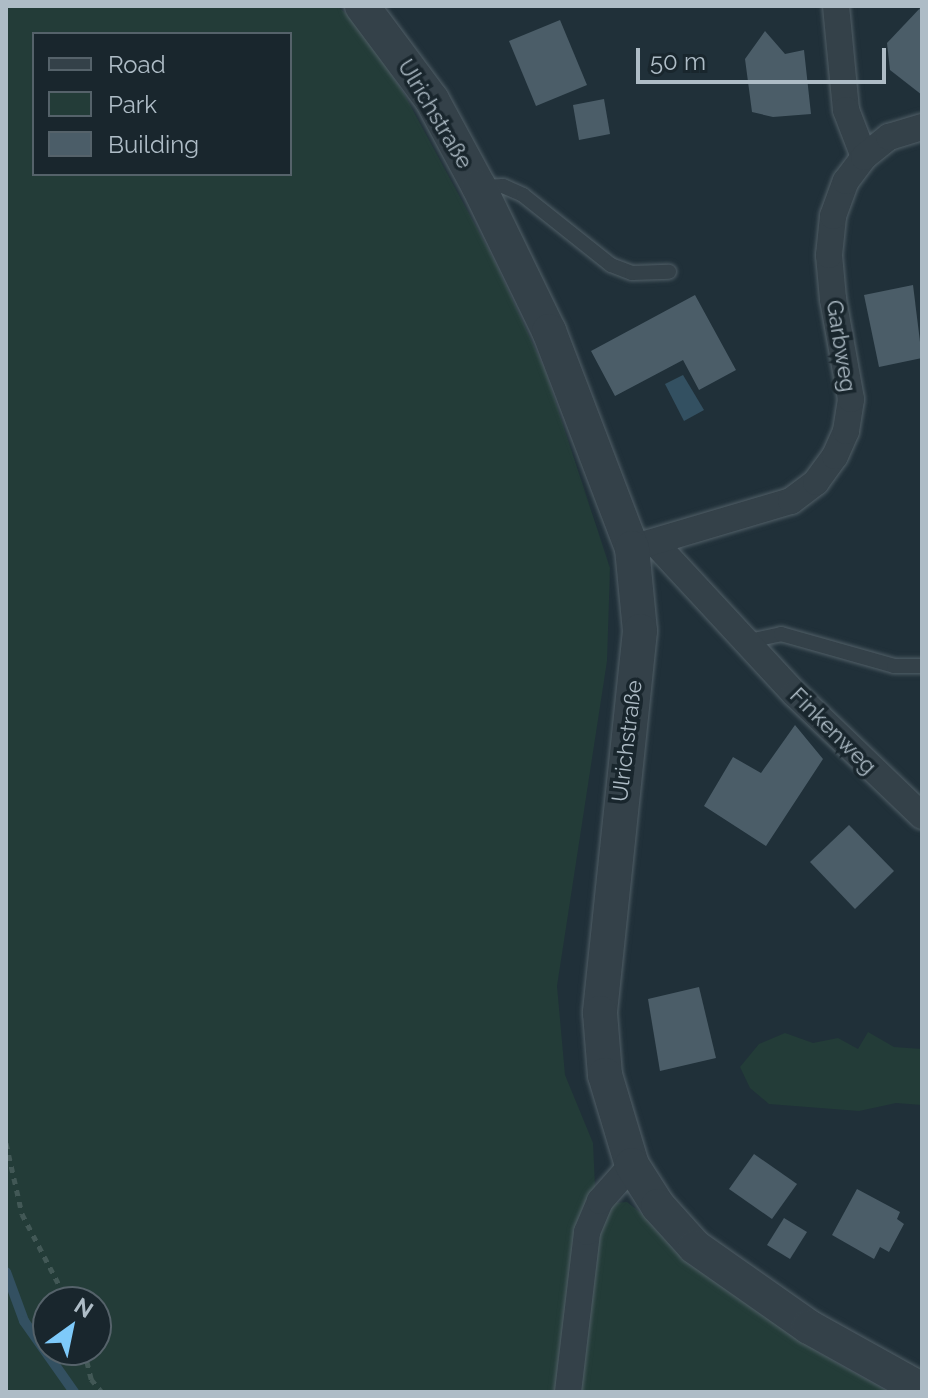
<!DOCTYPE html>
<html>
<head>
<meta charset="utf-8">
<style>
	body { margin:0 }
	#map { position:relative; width:928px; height:1398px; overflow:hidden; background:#203039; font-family:Raleway,sans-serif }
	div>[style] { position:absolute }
	.green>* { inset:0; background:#233c38 }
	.water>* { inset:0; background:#335061 }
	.stream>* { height:10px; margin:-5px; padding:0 5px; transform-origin:5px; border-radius:5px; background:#335061 }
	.building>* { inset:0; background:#4b5d68 }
	.path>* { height:5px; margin-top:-2.5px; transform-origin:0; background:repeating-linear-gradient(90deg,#425856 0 6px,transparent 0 12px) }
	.roads { filter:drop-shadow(0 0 2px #515f67) drop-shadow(0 0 2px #515f67) }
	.service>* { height:14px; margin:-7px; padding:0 7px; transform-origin:7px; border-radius:7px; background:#344149 }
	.minor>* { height:26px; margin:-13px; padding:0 13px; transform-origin:13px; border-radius:13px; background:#344149 }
	.tertiary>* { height:34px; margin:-17px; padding:0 17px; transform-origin:17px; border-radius:17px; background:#344149 }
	span { translate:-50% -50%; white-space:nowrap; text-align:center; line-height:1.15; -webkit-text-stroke:7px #19262d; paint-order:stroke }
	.street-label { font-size:22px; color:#aebcc6 }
	.frame { position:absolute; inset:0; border:8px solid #aebcc6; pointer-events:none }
	.legend { position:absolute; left:32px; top:32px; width:260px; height:144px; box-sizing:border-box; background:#19262d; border:2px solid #55626a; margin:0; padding:10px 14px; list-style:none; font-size:24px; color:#aebcc6 }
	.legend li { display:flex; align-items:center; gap:16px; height:40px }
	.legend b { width:40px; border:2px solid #55626a }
	.north { position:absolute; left:32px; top:1286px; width:80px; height:80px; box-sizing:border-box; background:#19262d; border:2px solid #55626a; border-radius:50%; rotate:33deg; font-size:22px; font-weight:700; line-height:32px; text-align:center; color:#aebcc6 }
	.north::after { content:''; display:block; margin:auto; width:28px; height:36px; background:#7ecafa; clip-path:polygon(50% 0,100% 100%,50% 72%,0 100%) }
	.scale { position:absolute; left:636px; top:48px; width:250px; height:36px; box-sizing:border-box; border:4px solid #aebcc6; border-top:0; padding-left:10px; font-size:24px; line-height:28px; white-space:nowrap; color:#aebcc6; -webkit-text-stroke:6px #19262d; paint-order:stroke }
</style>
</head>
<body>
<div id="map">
	<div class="green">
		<i style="clip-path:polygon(evenodd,6px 6px,337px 6px,355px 21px,403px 92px,493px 258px,545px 370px,610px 568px,607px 661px,557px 986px,565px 1075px,593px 1143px,595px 1186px,615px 1203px,627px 1202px,818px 1352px,889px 1392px,6px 1392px,6px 6px,34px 34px,290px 34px,290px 174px,34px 174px,34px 34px,6px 6px,48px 1302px,96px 1302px,96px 1350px,48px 1350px,48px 1302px)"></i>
		<i style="clip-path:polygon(868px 1032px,894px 1047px,922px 1049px,922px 1105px,896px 1103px,859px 1111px,769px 1104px,750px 1088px,740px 1067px,759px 1044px,785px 1033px,813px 1043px,838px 1038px,858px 1049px)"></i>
	</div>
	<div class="water">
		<i style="clip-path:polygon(683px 375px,704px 410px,684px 421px,665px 384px)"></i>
	</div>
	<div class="stream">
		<i style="left:6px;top:1272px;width:52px;rotate:69.8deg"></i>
		<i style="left:24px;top:1321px;width:87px;rotate:54.8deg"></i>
	</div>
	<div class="building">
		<i style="clip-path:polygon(922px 6px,922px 95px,890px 70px,887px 43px)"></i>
		<i style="clip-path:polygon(560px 20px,587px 85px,536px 106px,509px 41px)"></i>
		<i style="clip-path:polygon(765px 31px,785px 54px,804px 50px,811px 114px,773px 117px,752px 112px,745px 59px)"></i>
		<i style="clip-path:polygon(604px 99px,610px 134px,579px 140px,573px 105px)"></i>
		<i style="clip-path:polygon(913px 285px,922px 358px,879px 367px,864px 295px)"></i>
		<i style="clip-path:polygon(695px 295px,736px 370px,699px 390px,683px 360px,615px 396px,591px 351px)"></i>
		<i style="clip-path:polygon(795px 725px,823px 759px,766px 846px,704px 806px,733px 757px,761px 773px)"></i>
		<i style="clip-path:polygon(849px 825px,894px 871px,855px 909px,810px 862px)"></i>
		<i style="clip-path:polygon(699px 987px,716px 1058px,660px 1071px,648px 999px)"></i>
		<i style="clip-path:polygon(754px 1154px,797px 1184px,772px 1219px,729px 1189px)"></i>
		<i style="clip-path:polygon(857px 1189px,900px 1212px,897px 1219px,904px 1224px,889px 1252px,880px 1247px,874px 1259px,832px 1235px)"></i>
		<i style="clip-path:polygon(784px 1218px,807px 1232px,790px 1259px,767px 1245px)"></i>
	</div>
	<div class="path">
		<i style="left:6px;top:1143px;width:73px;rotate:77.3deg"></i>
		<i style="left:22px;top:1214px;width:99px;rotate:62.4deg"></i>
		<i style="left:84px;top:1350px;width:30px;rotate:76deg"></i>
		<i style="left:91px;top:1379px;width:17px;rotate:50deg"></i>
	</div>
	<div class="roads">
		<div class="service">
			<i style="left:482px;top:187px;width:21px;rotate:-3deg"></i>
			<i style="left:503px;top:186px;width:22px;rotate:24deg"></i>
			<i style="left:523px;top:195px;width:112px;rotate:38.5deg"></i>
			<i style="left:611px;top:265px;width:22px;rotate:21deg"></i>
			<i style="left:632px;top:273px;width:37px;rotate:-2deg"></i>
			<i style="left:749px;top:641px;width:33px;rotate:-12deg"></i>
			<i style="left:781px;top:634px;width:117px;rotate:15.8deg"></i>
			<i style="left:894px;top:666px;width:28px"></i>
		</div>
		<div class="minor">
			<i style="left:836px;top:6px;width:104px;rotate:84.5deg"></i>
			<i style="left:846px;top:110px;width:50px;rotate:69deg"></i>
			<i style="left:655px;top:543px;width:206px;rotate:47.2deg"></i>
			<i style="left:795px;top:694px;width:176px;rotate:43.8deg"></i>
			<i style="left:632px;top:548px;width:166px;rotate:-16.5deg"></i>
			<i style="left:791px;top:501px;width:31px;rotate:-37deg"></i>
			<i style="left:816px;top:482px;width:32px;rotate:-54deg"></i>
			<i style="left:835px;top:456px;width:27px;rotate:-66deg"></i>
			<i style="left:846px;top:431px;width:32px;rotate:-81deg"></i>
			<i style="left:851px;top:399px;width:102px;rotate:-100.2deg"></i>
			<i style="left:833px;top:299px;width:44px;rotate:-95.2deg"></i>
			<i style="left:829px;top:255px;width:39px;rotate:-84deg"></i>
			<i style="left:833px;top:216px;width:37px;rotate:-70deg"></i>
			<i style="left:846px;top:181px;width:30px;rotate:-53deg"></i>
			<i style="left:864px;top:157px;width:32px;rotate:-39deg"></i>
			<i style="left:889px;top:137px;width:34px;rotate:-17deg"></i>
			<i style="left:568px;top:1392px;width:161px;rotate:-83.2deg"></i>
			<i style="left:587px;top:1232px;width:34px;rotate:-67deg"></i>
			<i style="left:600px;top:1201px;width:48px;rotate:-48.4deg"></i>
		</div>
		<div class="tertiary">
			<i style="left:362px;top:6px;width:117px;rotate:53.3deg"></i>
			<i style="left:432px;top:100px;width:99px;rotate:61.6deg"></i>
			<i style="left:479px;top:187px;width:160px;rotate:64.1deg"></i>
			<i style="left:549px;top:331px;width:232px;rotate:69.1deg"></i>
			<i style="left:632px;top:548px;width:83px;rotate:84.5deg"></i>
			<i style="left:640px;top:631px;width:384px;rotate:96deg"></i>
			<i style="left:600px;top:1013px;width:62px;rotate:85.4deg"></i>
			<i style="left:605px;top:1075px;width:94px;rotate:73.3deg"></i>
			<i style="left:632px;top:1165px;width:49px;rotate:57.6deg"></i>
			<i style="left:658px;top:1206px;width:55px;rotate:47.9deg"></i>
			<i style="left:695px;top:1247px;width:139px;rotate:35.1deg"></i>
			<i style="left:809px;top:1327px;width:129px;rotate:29.1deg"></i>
		</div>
	</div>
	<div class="street-label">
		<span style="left:435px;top:114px;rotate:59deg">Ulrichstraße</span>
		<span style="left:841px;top:346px;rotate:81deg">Garbweg</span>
		<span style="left:833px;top:731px;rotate:45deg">Finkenweg</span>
		<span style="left:627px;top:741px;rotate:-83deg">Ulrichstraße</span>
	</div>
	<div class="frame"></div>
	<ul class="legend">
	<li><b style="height:10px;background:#344149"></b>Road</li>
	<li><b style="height:22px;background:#233c38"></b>Park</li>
	<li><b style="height:22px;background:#4b5d68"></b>Building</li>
	</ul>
	<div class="north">N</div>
	<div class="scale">50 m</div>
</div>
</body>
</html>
